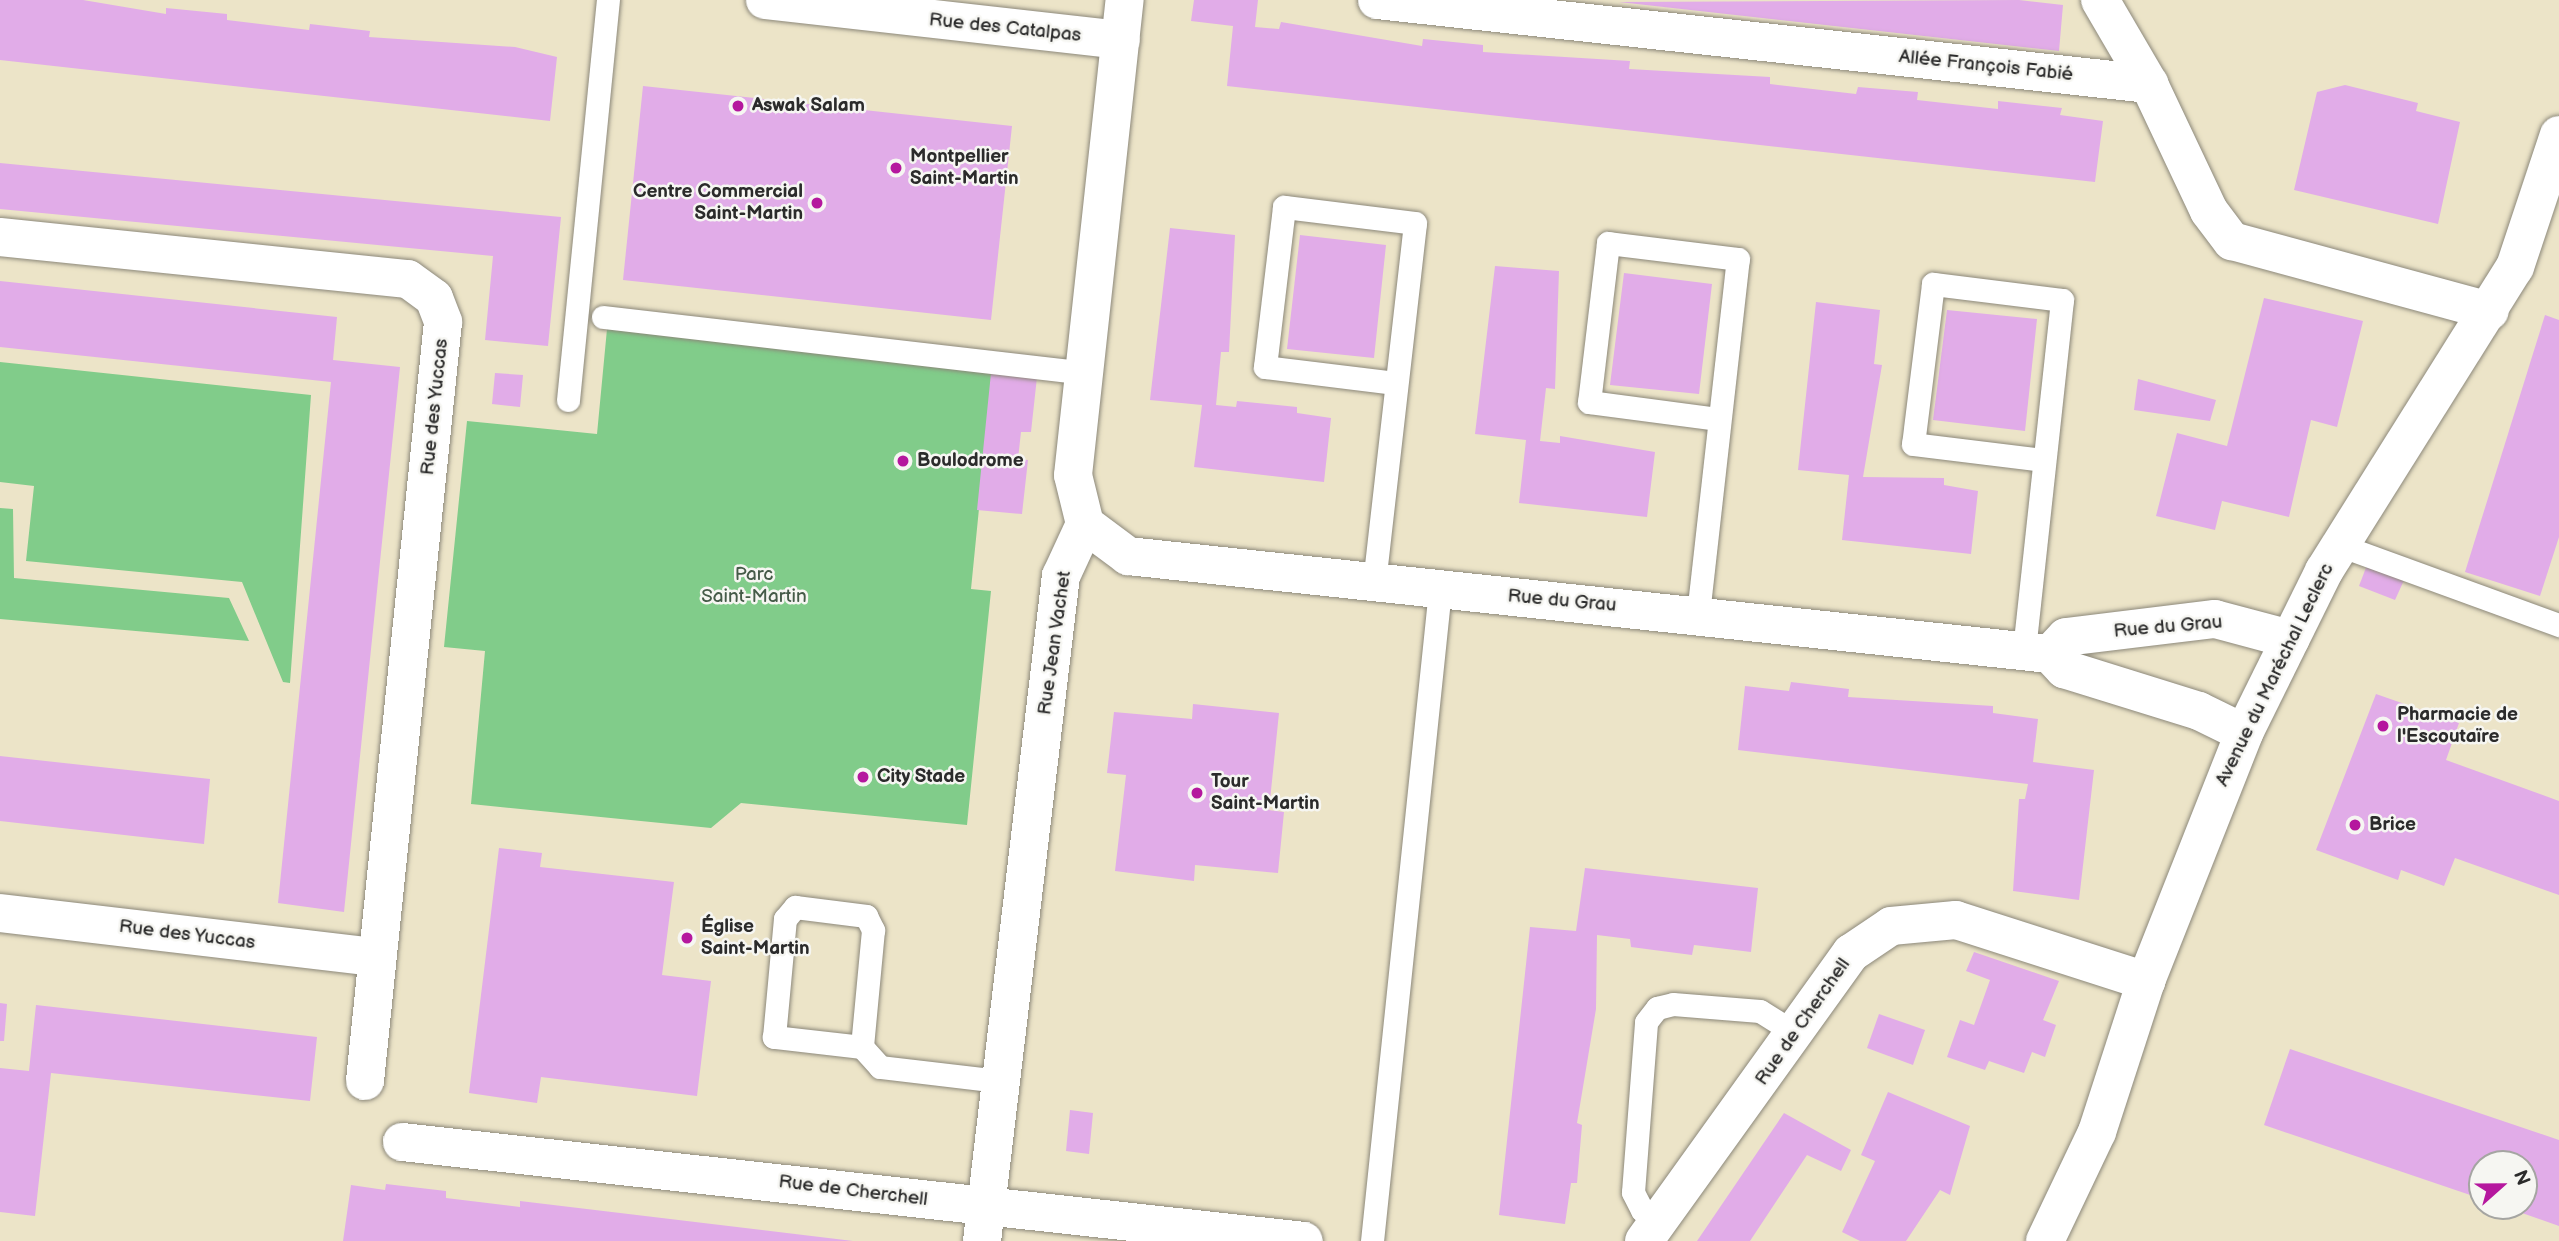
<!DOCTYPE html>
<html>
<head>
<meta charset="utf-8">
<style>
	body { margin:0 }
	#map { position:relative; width:2559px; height:1241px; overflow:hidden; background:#ece4c8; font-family:"Balsamiq Sans",sans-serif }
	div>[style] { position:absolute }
	.green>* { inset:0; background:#81cc8a }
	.building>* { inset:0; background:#e1ace8 }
	.roads { filter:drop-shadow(0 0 2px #8c887a) drop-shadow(0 0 2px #8c887a) }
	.lane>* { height:23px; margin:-11.5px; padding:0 11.5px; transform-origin:11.5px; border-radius:11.5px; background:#fff }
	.street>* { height:38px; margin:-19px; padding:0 19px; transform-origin:19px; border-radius:19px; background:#fff }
	.dots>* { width:19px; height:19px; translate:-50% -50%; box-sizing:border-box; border:4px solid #f6f6f2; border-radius:50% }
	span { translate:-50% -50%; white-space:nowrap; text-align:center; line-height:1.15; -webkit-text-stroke:5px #f6f6f2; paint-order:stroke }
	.street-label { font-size:19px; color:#2b2b2b }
	.poi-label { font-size:19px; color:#2b2b2b; font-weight:700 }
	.left { translate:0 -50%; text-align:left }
	.right { translate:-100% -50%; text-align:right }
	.park-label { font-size:19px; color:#455b48 }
	.north { position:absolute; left:2468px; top:1150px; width:70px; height:70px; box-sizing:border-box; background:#f6f6f2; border:2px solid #a5a5a2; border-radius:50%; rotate:69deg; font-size:19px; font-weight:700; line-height:28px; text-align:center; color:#2b2b2b }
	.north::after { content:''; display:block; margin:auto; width:24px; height:32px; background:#b5179e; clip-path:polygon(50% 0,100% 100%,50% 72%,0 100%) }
</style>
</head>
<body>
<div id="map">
	<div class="green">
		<i style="clip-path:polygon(607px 329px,993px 368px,971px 589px,991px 591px,967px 825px,741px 803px,711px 828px,471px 804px,485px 651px,444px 647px,467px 421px,597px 434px)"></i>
		<i style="clip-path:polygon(0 362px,311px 395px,290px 683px,283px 682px,242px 582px,26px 561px,34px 486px,0 482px)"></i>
		<i style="clip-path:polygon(0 508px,13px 509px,14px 578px,229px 598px,249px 641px,0 619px)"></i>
	</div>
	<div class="building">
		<i style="clip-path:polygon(0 0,83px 0,166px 14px,166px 8px,227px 14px,227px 20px,309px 30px,310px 24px,370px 31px,369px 37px,515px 47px,557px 57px,550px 121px,0 60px)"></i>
		<i style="clip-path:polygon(1194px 0,1258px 0,1255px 27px,1279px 29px,1281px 22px,1422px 46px,1423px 39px,1483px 45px,1483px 52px,1630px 61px,1629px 69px,1770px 77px,1770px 84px,1856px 94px,1858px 87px,1918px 92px,1917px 100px,1998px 109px,1998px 101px,2062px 108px,2060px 115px,2103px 121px,2095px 182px,1227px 86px,1233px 26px,1191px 21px)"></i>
		<i style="clip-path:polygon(2019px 0,2063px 5px,2059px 51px,1619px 2px)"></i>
		<i style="clip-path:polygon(2345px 85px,2418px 103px,2416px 111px,2460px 122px,2438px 224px,2294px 190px,2317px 92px)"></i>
		<i style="clip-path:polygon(643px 86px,1012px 126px,991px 320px,623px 280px)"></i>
		<i style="clip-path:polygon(0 163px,561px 217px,548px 346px,485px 340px,493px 256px,0 209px)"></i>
		<i style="clip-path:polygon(1170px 228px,1235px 235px,1229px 352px,1221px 352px,1216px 405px,1236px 407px,1237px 401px,1297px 407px,1297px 413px,1331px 418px,1324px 482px,1194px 467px,1202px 405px,1150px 400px)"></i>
		<i style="clip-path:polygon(1300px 235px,1386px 245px,1374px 358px,1287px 349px)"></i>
		<i style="clip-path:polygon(1495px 266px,1559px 271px,1555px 389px,1546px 388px,1540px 441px,1560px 443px,1560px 436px,1655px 452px,1647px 517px,1519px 503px,1526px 440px,1475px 434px)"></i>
		<i style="clip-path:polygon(1624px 273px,1712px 284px,1699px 394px,1610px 385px)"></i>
		<i style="clip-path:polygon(0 281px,337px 317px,333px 360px,400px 367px,344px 912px,278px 903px,331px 382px,0 347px)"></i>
		<i style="clip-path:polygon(2264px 298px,2363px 321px,2337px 427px,2311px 420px,2289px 517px,2222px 501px,2215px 530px,2156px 516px,2177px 433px,2227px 446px)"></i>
		<i style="clip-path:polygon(1816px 302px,1880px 310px,1874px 364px,1882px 365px,1863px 477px,1944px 478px,1944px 485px,1978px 491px,1971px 554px,1842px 540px,1849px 475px,1798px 470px)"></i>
		<i style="clip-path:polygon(1947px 310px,2037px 319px,2025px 431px,1933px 420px)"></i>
		<i style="clip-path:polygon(2545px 315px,2559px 320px,2559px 537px,2540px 596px,2465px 572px)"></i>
		<i style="clip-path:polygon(495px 373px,523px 375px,520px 407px,492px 404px)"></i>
		<i style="clip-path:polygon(991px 373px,1037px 377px,1031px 432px,1021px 432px,1018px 459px,1028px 460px,1022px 514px,977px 510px)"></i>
		<i style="clip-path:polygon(2138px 379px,2216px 400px,2210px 421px,2134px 410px)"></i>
		<i style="clip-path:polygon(2367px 565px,2405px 578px,2395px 600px,2359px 586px)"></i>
		<i style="clip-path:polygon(1791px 682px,1849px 689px,1848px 697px,1993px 706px,1993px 713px,2038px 719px,2033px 762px,2094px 770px,2079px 900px,2013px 891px,2019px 799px,2025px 799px,2028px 784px,1738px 750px,1745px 686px,1789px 691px)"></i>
		<i style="clip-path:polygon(2376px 694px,2459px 723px,2446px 760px,2559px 801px,2559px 895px,2455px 858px,2444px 886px,2401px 870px,2398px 880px,2316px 850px)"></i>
		<i style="clip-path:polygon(1193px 704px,1279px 713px,1269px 810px,1284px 812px,1278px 873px,1195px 865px,1194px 881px,1115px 871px,1126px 775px,1107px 773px,1114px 712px,1192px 719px)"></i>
		<i style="clip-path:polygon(0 756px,210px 779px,204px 844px,0 821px)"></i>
		<i style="clip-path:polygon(499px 848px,542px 853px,540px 867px,674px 882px,662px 975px,711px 981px,697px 1096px,541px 1077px,537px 1103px,469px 1093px)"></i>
		<i style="clip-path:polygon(1585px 868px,1758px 888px,1751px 952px,1694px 945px,1692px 955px,1631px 947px,1630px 939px,1597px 935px,1596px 1009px,1577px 1123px,1582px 1125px,1577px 1183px,1571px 1183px,1565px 1224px,1499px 1215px,1530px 927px,1576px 931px)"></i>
		<i style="clip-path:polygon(1974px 952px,2059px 981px,2043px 1020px,2056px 1025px,2045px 1057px,2032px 1052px,2024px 1073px,1989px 1061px,1985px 1070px,1947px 1057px,1960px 1020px,1974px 1025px,1990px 980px,1966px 971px)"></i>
		<i style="clip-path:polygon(0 1003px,7px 1004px,4px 1041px,0 1041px)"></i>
		<i style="clip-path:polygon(36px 1005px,317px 1037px,310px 1101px,51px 1073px,35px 1216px,0 1212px,0 1068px,29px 1071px)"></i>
		<i style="clip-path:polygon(1879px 1014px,1925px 1030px,1913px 1065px,1867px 1048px)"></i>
		<i style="clip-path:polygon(2290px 1049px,2559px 1140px,2559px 1226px,2502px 1206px,2524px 1206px,2524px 1164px,2482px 1164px,2482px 1199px,2264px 1125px)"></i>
		<i style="clip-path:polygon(1888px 1092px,1970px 1126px,1950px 1195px,1940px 1190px,1906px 1241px,1860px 1241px,1842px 1232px,1875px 1161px,1861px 1155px)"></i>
		<i style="clip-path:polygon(1070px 1110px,1093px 1113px,1089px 1154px,1066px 1151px)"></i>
		<i style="clip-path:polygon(1784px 1113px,1851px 1150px,1841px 1171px,1807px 1155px,1750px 1241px,1697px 1241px)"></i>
		<i style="clip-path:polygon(386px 1184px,446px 1191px,446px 1198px,520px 1207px,520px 1201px,853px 1241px,343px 1241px,351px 1185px,385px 1190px)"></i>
	</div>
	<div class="roads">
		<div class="lane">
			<i style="left:603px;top:317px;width:484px;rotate:6.6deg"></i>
			<i style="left:568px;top:400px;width:402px;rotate:-84.3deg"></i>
			<i style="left:2339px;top:545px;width:234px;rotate:20deg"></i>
			<i style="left:1374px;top:583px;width:362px;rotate:-83.5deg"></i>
			<i style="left:1415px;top:223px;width:132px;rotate:-173deg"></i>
			<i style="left:1284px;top:207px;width:161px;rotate:96.8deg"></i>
			<i style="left:1265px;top:367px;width:132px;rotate:7deg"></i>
			<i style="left:1698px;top:614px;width:357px;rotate:-83.6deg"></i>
			<i style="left:1738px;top:259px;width:131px;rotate:-173deg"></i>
			<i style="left:1608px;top:243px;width:160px;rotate:96.8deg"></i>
			<i style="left:1589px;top:402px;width:131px;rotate:7.5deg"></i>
			<i style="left:2024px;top:650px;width:352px;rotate:-83.8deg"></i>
			<i style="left:2062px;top:300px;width:130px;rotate:-172.9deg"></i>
			<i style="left:1933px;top:284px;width:161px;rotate:97.1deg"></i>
			<i style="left:1913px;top:444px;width:131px;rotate:7deg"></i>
			<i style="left:795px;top:907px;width:72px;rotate:7.2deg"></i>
			<i style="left:866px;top:916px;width:16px;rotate:63deg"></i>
			<i style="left:873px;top:930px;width:118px;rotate:95.4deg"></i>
			<i style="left:862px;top:1047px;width:89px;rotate:-173.5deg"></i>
			<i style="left:774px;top:1037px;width:119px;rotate:-84.7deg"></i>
			<i style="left:785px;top:919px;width:16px;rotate:-50deg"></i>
			<i style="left:862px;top:1047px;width:27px;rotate:48deg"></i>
			<i style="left:880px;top:1067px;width:121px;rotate:6.7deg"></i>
			<i style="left:1663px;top:1220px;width:23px;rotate:-155deg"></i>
			<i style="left:1642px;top:1210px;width:20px;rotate:-117deg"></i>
			<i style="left:1633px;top:1192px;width:170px;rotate:-85.6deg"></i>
			<i style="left:1646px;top:1022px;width:18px;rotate:-52deg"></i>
			<i style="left:1657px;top:1008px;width:16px;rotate:-14deg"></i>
			<i style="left:1673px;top:1004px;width:87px;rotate:4.6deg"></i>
			<i style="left:1760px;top:1011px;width:41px;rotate:32.2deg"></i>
			<i style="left:1372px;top:1241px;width:655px;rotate:-84.04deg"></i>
		</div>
		<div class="street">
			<i style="left:765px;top:0;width:358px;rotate:6.4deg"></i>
			<i style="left:1377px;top:0;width:777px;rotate:6.21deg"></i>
			<i style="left:2149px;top:84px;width:140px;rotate:64.7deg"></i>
			<i style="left:2209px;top:211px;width:38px;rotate:53deg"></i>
			<i style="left:2232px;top:241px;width:267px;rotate:15.2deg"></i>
			<i style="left:2100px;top:0;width:97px;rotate:59.7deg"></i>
			<i style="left:0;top:237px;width:410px;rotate:5.9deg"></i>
			<i style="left:408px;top:279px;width:32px;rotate:36deg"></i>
			<i style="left:434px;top:298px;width:26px;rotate:69deg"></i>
			<i style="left:443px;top:322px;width:763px;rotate:95.87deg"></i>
			<i style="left:1085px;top:524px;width:54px;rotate:36.7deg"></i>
			<i style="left:1128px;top:556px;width:927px;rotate:6.07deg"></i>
			<i style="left:2050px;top:654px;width:21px;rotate:47deg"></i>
			<i style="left:2064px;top:669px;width:141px;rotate:17.3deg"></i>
			<i style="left:2199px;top:711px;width:50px;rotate:26.1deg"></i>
			<i style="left:2050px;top:654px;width:23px;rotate:-47deg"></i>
			<i style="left:2066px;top:637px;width:150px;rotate:-6.9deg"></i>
			<i style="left:2215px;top:619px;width:78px;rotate:14.9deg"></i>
			<i style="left:0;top:913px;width:376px;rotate:6.7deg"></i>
			<i style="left:402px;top:1142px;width:907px;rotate:6.26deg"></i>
			<i style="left:982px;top:1241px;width:670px;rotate:-83.23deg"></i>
			<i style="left:1061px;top:576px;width:57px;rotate:-65.2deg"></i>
			<i style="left:1085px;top:524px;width:50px;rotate:-103.8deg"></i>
			<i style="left:1073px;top:475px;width:478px;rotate:-83.8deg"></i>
			<i style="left:1644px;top:1241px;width:355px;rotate:-54.3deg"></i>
			<i style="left:1851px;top:953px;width:48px;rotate:-34deg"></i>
			<i style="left:1891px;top:926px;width:65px;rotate:-5.3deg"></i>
			<i style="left:1956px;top:920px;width:200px;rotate:17.8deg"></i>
			<i style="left:2045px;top:1241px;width:121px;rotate:-64.5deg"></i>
			<i style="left:2097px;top:1132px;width:159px;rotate:-72deg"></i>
			<i style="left:2146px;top:981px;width:267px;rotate:-68.4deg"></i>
			<i style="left:2244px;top:733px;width:181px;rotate:-63.7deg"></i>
			<i style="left:2324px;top:571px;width:359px;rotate:-57.9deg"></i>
			<i style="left:2515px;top:267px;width:139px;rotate:-71.6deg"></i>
		</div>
	</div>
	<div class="dots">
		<i style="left:738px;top:106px;background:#b5179e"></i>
		<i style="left:896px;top:168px;background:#b5179e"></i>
		<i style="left:817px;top:203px;background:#b5179e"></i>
		<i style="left:903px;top:461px;background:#b5179e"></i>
		<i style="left:2383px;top:726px;background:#b5179e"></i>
		<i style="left:863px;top:777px;background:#b5179e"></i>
		<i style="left:1197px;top:793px;background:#b5179e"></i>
		<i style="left:2355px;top:825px;background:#b5179e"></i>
		<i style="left:687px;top:938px;background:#b5179e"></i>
	</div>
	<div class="street-label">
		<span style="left:1005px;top:28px;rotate:6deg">Rue des Catalpas</span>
		<span style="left:1986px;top:66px;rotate:6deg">Allée François Fabié</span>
		<span style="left:435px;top:407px;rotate:-84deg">Rue des Yuccas</span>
		<span style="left:1562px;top:601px;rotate:5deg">Rue du Grau</span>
		<span style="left:2168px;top:627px;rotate:-5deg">Rue du Grau</span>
		<span style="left:1055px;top:643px;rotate:-82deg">Rue Jean Vachet</span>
		<span style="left:2275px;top:675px;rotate:-64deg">Avenue du Maréchal Leclerc</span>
		<span style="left:187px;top:935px;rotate:7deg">Rue des Yuccas</span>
		<span style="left:1803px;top:1022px;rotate:-55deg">Rue de Cherchell</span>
		<span style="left:853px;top:1191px;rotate:7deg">Rue de Cherchell</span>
	</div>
	<div class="poi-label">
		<span class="left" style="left:752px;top:106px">Aswak Salam</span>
		<span class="left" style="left:910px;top:168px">Montpellier<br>Saint-Martin</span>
		<span class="right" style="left:803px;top:203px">Centre Commercial<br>Saint-Martin</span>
		<span class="left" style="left:917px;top:461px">Boulodrome</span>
		<span class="left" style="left:2397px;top:726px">Pharmacie de<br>l'Escoutaïre</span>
		<span class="left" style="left:877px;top:777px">City Stade</span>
		<span class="left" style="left:1211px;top:793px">Tour<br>Saint-Martin</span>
		<span class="left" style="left:2369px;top:825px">Brice</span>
		<span class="left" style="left:701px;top:938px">Église<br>Saint-Martin</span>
	</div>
	<div class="park-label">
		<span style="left:754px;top:586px">Parc<br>Saint-Martin</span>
	</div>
	<div class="north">N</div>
</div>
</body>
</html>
